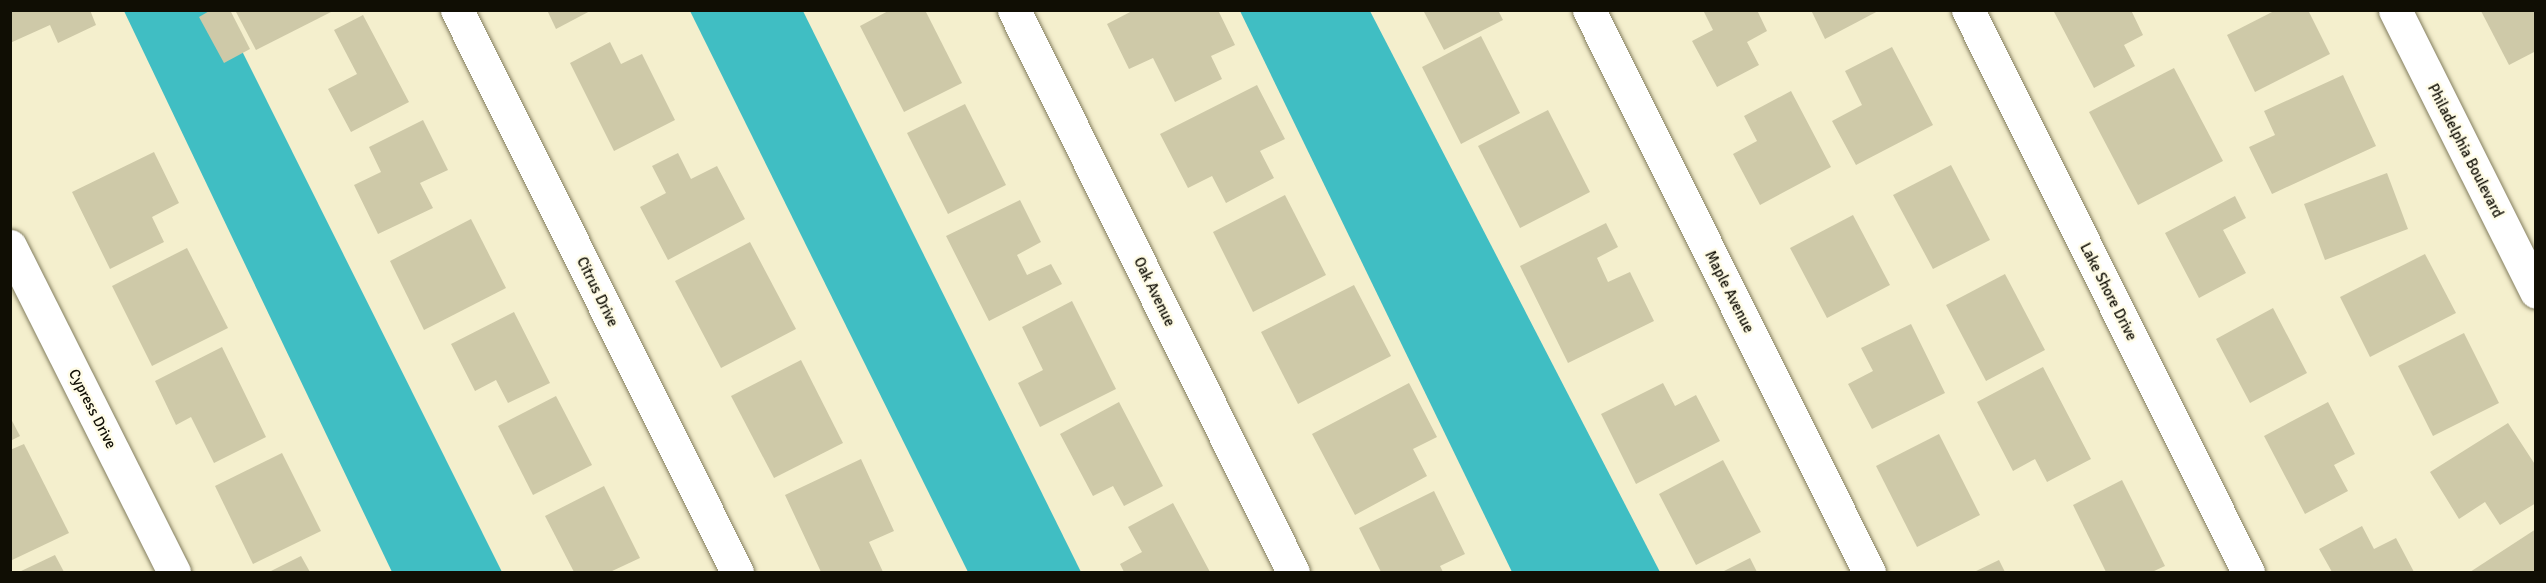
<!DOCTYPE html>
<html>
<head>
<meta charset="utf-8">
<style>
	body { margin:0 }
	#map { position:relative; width:2546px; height:583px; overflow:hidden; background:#f4efcd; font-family:Signika,sans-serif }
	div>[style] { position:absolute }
	.water>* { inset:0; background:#40bec3 }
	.building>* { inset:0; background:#cec9a8 }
	.roads { filter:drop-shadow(0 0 2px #837e5f) drop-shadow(0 0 2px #837e5f) }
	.minor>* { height:33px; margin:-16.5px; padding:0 16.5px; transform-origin:16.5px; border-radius:16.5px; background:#fff }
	span { translate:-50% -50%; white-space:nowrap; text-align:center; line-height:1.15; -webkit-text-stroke:5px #fffce7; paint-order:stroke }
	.street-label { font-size:15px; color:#100e04 }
	.frame { position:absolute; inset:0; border:12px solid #100e04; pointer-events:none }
</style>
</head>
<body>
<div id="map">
	<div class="water">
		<i style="clip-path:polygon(124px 11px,222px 11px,502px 572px,392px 572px)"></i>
		<i style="clip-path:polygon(690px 11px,803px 11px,1081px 572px,968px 572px)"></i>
		<i style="clip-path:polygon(1240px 11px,1370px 11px,1660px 572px,1512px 572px)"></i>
	</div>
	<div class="building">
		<i style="clip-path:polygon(10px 10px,90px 10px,96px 25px,58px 43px,50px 25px,10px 43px)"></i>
		<i style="clip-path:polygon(211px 10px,230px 10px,250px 49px,224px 63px,199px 17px)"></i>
		<i style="clip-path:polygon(235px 10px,335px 10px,256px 50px)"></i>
		<i style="clip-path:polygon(547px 10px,592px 10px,556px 29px)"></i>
		<i style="clip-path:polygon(890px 10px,925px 10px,962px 83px,904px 112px,860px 26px)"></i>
		<i style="clip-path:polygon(1134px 10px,1218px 10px,1235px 45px,1211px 56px,1222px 79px,1175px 102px,1153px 58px,1129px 69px,1107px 24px)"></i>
		<i style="clip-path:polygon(1423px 10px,1498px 10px,1503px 20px,1444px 50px)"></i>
		<i style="clip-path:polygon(1703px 10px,1757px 10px,1767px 31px,1747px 42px,1759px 65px,1717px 87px,1692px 41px,1713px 30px)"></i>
		<i style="clip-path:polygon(1811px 10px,1880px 10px,1825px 39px)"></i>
		<i style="clip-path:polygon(2053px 10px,2131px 10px,2143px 35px,2124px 45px,2135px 66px,2094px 88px)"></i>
		<i style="clip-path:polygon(2276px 10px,2308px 10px,2330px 54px,2255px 92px,2227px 35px)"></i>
		<i style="clip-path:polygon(2536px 10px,2536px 51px,2509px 65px,2481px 11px)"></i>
		<i style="clip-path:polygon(363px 15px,409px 102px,351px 132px,328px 89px,357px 74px,334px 30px)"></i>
		<i style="clip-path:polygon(1481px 36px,1520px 113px,1461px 144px,1422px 67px)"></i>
		<i style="clip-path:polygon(610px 42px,621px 64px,642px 54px,675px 120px,614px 151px,570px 63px)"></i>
		<i style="clip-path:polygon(1892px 47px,1933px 125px,1856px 165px,1832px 121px,1862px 105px,1845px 71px)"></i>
		<i style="clip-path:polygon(2174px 68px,2223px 161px,2138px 205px,2089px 112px)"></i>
		<i style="clip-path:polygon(2343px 75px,2376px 146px,2272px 194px,2249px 147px,2275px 135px,2264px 111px)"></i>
		<i style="clip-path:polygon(1257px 85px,1285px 139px,1260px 151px,1274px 178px,1226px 203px,1212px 176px,1188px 188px,1160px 134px)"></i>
		<i style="clip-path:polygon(1791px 91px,1831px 167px,1760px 205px,1733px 154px,1757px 141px,1744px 116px)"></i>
		<i style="clip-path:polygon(965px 104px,1006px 185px,948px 214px,907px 133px)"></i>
		<i style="clip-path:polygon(1548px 110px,1590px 192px,1520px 228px,1478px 146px)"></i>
		<i style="clip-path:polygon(423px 120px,448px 170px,420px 183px,433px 208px,378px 234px,354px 185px,381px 172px,369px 147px)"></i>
		<i style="clip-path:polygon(154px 152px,179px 203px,152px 217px,164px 242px,110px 269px,72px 192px)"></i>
		<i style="clip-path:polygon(678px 153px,691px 179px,717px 166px,745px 219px,668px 260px,640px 207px,666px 193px,652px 166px)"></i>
		<i style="clip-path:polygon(1951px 165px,1990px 240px,1933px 269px,1893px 195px)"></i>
		<i style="clip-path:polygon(2387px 173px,2408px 229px,2325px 260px,2304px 204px)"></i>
		<i style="clip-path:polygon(1285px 195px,1326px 275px,1253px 312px,1213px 232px)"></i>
		<i style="clip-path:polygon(2235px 196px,2246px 218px,2223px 230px,2246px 273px,2199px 298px,2165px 233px)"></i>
		<i style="clip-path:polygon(1020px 200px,1041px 242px,1017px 255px,1027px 275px,1051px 264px,1062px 284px,989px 321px,946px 236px)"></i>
		<i style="clip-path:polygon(1853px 215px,1890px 285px,1827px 318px,1790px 248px)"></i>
		<i style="clip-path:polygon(471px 219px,506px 288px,424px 330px,390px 261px)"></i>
		<i style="clip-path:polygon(1606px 223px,1618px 247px,1597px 258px,1608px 282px,1630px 272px,1654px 321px,1568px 363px,1520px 266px)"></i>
		<i style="clip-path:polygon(750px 242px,796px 329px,721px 368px,675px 281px)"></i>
		<i style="clip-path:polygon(187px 248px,228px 328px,152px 366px,112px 286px)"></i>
		<i style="clip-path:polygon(2425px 254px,2456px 313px,2370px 357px,2340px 297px)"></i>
		<i style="clip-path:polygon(2005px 274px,2045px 350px,1986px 381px,1946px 305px)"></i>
		<i style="clip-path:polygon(1354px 285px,1391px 356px,1298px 404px,1261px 332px)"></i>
		<i style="clip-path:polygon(1072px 301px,1116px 389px,1040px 427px,1018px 383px,1043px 370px,1022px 327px)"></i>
		<i style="clip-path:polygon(2273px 308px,2307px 373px,2250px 403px,2216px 339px)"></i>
		<i style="clip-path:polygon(514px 312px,550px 383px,508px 403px,496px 380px,475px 391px,451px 344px)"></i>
		<i style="clip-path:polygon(1911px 324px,1945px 393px,1872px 429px,1848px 384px,1873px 371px,1861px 348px)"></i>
		<i style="clip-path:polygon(2464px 333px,2499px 403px,2433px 436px,2398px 366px)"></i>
		<i style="clip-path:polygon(222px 347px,266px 437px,214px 463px,191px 417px,176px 425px,155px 381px)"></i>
		<i style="clip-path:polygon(801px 360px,843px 443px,774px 478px,731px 396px)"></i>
		<i style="clip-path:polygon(2043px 367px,2091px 459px,2047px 482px,2035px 459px,2013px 471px,1977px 402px)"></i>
		<i style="clip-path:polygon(1409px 383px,1437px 437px,1413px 449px,1427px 476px,1355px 515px,1312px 434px)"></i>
		<i style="clip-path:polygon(1663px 383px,1675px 406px,1696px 395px,1720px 441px,1636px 484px,1601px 414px)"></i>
		<i style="clip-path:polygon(556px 396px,592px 465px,533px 495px,498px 426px)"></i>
		<i style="clip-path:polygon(1119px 402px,1163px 486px,1124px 506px,1113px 486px,1093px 496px,1060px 434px)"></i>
		<i style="clip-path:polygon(2328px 402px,2355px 454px,2334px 465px,2348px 491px,2305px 514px,2264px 436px)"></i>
		<i style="clip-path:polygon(10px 417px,20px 436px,10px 441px)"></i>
		<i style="clip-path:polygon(2508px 423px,2536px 466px,2536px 503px,2500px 525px,2485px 502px,2459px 519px,2430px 472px)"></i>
		<i style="clip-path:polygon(1939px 434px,1980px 515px,1917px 547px,1876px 466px)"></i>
		<i style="clip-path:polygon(24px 444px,69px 533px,10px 561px,10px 450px)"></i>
		<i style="clip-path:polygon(282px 453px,321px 531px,253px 564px,215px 486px)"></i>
		<i style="clip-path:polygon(861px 459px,894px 531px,869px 542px,883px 572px,821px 572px,785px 495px)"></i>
		<i style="clip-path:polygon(1723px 460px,1761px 532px,1696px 565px,1659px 494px)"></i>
		<i style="clip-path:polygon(2122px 480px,2165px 566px,2152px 572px,2106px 572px,2073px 505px)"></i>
		<i style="clip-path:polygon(604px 486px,640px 558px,610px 572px,574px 572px,545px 516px)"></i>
		<i style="clip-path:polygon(1434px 491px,1465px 554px,1440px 566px,1443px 572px,1381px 572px,1359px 528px)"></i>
		<i style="clip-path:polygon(1173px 503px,1210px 572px,1124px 572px,1120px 564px,1142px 552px,1128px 527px)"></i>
		<i style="clip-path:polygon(2362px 526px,2374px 549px,2396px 538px,2414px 572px,2332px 572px,2319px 549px)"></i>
		<i style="clip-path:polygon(2536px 529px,2536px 572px,2470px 572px)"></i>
		<i style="clip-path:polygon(55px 555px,64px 572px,19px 572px)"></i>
		<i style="clip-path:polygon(301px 556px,310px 572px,269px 572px)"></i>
		<i style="clip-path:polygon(1750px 558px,1757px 572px,1722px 572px)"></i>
		<i style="clip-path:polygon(1999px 560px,2005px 572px,1974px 572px)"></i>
	</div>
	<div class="roads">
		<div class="minor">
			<i style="left:457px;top:10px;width:628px;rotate:63.52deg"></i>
			<i style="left:1014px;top:10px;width:627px;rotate:63.6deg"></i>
			<i style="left:1589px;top:10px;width:628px;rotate:63.52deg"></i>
			<i style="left:1968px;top:10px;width:628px;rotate:63.52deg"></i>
			<i style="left:2395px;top:10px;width:315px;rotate:63.4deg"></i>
			<i style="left:10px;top:246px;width:365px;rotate:63.3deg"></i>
		</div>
	</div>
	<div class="street-label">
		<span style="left:2465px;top:151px;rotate:63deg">Philadelphia Boulevard</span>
		<span style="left:597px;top:292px;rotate:64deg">Citrus Drive</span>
		<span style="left:1154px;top:292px;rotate:64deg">Oak Avenue</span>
		<span style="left:1729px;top:292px;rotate:63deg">Maple Avenue</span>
		<span style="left:2108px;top:292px;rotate:63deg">Lake Shore Drive</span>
		<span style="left:92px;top:409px;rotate:63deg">Cypress Drive</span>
	</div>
	<div class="frame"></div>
</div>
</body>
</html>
